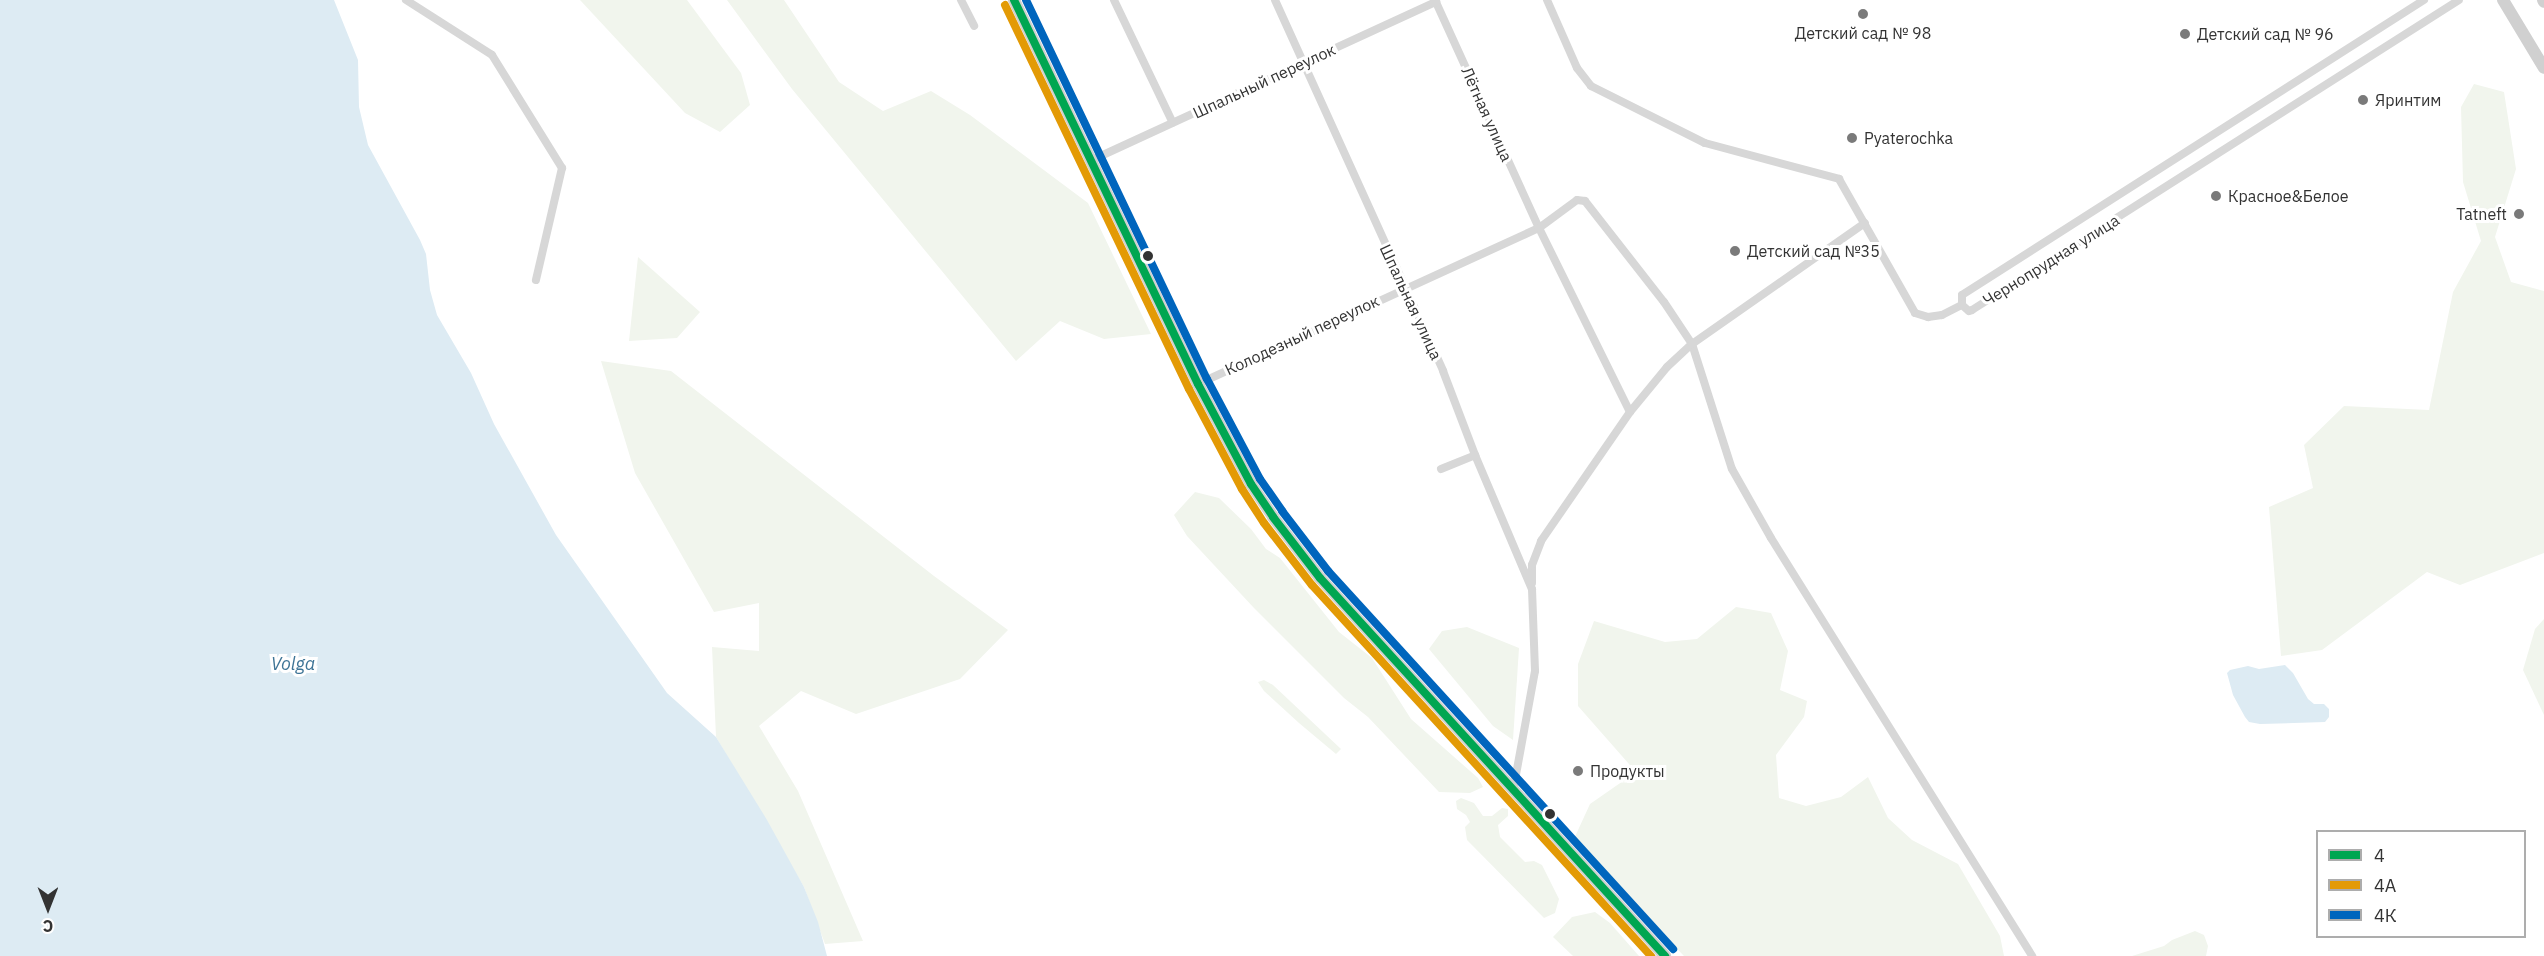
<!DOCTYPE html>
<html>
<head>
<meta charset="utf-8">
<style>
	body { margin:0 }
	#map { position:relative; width:2544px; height:956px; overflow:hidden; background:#fff; font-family:"IBM Plex Sans",sans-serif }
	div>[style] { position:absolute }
	.green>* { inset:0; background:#f1f5ed }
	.water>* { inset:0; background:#ddebf3 }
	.street>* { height:8px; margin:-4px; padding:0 4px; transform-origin:4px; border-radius:4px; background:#d7d7d7 }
	.secondary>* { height:12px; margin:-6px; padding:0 6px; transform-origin:6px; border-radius:6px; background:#d0d0d0 }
	.bus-1>* { height:8px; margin:-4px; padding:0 4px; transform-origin:4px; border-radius:4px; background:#00a651 }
	.bus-2>* { height:8px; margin:-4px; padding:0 4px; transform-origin:4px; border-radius:4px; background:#e39a05 }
	.bus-3>* { height:8px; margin:-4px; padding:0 4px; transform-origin:4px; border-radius:4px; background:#0065bd }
	.dots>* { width:16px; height:16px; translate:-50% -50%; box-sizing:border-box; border:3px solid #fff; border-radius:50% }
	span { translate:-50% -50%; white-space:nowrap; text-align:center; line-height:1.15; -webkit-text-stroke:6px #fff; paint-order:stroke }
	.poi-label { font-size:16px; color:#333 }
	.left { translate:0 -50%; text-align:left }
	.right { translate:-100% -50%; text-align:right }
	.street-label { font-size:16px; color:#333 }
	.water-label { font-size:18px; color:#3f7597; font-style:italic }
	.legend { position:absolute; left:2316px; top:830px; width:210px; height:108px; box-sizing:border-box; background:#fff; border:2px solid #adadad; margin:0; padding:8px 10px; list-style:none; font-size:18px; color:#333 }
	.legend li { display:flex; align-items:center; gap:12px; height:30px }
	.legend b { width:30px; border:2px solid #adadad }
	.north { position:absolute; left:18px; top:878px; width:60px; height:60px; -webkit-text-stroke:4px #fff; paint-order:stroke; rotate:180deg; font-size:16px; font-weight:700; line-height:24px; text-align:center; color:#333 }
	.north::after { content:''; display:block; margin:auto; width:21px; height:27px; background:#333; clip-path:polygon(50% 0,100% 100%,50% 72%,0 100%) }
</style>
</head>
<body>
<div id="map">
	<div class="green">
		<i style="clip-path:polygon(580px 0,687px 0,741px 73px,750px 105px,720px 132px,685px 113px)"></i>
		<i style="clip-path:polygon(727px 0,784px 0,839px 82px,883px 111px,931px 91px,970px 115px,1088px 203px,1151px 334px,1104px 339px,1060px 321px,1016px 361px,792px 89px)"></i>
		<i style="clip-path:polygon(2474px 84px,2504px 92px,2516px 169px,2495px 237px,2511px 282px,2544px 291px,2544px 553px,2460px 585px,2427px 572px,2322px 650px,2281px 656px,2269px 507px,2313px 488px,2304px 445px,2344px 406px,2429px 410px,2453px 292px,2481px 241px,2463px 182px,2461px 107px)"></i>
		<i style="clip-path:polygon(638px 257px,700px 312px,677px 338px,629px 341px)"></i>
		<i style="clip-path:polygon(601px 361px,671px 371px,934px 576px,1008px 630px,960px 679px,856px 714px,801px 691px,759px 726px,798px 791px,863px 941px,825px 944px,804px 887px,716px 737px,712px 647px,759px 651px,759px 603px,714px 612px,635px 473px)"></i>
		<i style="clip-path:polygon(1195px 492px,1219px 498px,1251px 529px,1266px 549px,1280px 558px,1339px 632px,1372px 658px,1411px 719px,1478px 778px,1483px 787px,1470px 793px,1439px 792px,1368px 717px,1344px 698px,1254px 608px,1187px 536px,1174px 515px)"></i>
		<i style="clip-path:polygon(1736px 607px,1771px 613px,1788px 651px,1780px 690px,1807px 701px,1804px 717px,1776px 755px,1779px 798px,1806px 806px,1841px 797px,1868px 777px,1888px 818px,1912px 840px,1958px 864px,2000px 936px,2004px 956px,1684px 956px,1573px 841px,1590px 804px,1636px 772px,1578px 706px,1578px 664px,1594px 621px,1665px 642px,1697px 639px)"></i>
		<i style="clip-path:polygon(2544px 619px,2544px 715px,2523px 670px,2535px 629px)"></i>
		<i style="clip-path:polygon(1467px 627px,1519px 648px,1513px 740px,1493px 726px,1429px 649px,1442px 631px)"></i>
		<i style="clip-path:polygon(1264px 680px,1273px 685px,1341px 749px,1336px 754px,1299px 723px,1264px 691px,1258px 682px)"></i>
		<i style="clip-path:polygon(1461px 798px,1474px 803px,1483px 816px,1492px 816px,1502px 808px,1508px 809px,1508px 816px,1498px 825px,1500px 837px,1525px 862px,1534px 861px,1542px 865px,1559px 899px,1555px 913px,1544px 918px,1467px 840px,1465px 827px,1470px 822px,1466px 815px,1457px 809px,1456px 801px)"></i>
		<i style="clip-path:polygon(1595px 912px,1610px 923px,1639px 956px,1573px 956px,1553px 937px,1572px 917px)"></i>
		<i style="clip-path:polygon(2195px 931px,2204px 935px,2208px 946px,2206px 956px,2132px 956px,2164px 946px,2172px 940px)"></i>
	</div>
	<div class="water">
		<i style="clip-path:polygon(0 0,334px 0,358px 60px,359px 107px,368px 145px,420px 240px,426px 254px,430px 290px,437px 315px,471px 373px,494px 424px,556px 535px,667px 693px,716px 737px,767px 820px,804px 887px,818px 922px,827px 956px,0 956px)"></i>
		<i style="clip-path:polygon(2285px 665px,2293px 673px,2308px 699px,2314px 704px,2324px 704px,2329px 709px,2329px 717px,2325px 722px,2260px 724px,2249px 722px,2245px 717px,2233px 695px,2227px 673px,2230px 670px,2248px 666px,2259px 669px)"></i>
	</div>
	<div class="street">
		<i style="left:406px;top:0;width:102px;rotate:32.6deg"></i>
		<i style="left:492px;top:55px;width:133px;rotate:58.2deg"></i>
		<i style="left:562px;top:168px;width:115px;rotate:103.1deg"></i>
		<i style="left:961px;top:0;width:29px;rotate:63deg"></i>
		<i style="left:1114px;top:0;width:136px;rotate:64.4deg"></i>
		<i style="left:1275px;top:0;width:407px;rotate:65.6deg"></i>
		<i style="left:1443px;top:371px;width:90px;rotate:69.1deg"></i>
		<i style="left:1475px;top:455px;width:146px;rotate:67deg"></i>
		<i style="left:1532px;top:589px;width:82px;rotate:87.9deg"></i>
		<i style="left:1535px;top:671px;width:122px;rotate:100.4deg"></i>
		<i style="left:1435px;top:0;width:251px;rotate:65.5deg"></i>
		<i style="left:1539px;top:228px;width:205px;rotate:63.7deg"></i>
		<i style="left:1547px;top:0;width:74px;rotate:66.2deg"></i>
		<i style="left:1577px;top:68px;width:23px;rotate:52deg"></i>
		<i style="left:1591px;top:86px;width:127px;rotate:26.6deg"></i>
		<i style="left:1705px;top:143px;width:139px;rotate:15deg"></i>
		<i style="left:1839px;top:179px;width:154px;rotate:60.4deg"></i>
		<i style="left:1915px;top:313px;width:14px;rotate:17deg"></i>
		<i style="left:1928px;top:317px;width:14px;rotate:-8deg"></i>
		<i style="left:1942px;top:315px;width:22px;rotate:-27deg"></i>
		<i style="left:2424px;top:0;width:548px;rotate:147.44deg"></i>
		<i style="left:1962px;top:295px;width:10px;rotate:90deg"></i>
		<i style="left:1962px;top:305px;width:9px;rotate:41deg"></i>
		<i style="left:1969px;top:311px;width:3px;rotate:-18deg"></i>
		<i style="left:1972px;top:310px;width:577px;rotate:-32.48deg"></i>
		<i style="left:1092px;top:160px;width:379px;rotate:-24.7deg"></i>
		<i style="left:1198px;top:384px;width:375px;rotate:-24.6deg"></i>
		<i style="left:1539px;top:228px;width:47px;rotate:-36.4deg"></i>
		<i style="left:1577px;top:200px;width:8px;rotate:7deg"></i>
		<i style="left:1585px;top:201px;width:128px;rotate:52deg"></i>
		<i style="left:1664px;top:302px;width:50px;rotate:56.3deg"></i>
		<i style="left:1692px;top:344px;width:131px;rotate:72.3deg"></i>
		<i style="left:1732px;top:469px;width:79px;rotate:60.5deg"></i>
		<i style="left:1771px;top:538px;width:493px;rotate:58deg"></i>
		<i style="left:1441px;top:469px;width:37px;rotate:-22deg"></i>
		<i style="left:1532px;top:583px;width:18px;rotate:-90deg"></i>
		<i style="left:1532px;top:565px;width:26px;rotate:-69deg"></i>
		<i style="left:1541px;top:541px;width:157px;rotate:-55.4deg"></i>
		<i style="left:1630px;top:412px;width:58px;rotate:-50.6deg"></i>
		<i style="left:1667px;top:367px;width:34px;rotate:-43deg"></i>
		<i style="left:1692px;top:344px;width:211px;rotate:-35deg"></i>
	</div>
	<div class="secondary">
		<i style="left:1014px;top:0;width:426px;rotate:64.4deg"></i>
		<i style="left:1198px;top:384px;width:113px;rotate:62.1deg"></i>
		<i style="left:1251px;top:484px;width:40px;rotate:56deg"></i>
		<i style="left:1273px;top:517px;width:77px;rotate:52.4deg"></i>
		<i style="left:1320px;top:578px;width:512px;rotate:47.61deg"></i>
		<i style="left:2503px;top:0;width:79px;rotate:58.9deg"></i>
		<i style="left:2543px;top:0;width:2px;rotate:63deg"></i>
	</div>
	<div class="bus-1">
		<i style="left:1014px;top:0;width:426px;rotate:64.4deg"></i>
		<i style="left:1198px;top:384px;width:113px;rotate:62.1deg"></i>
		<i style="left:1251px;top:484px;width:40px;rotate:56deg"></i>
		<i style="left:1273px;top:517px;width:77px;rotate:52.4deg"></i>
		<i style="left:1320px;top:578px;width:512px;rotate:47.61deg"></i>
	</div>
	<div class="bus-2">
		<i style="left:1005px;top:5px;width:426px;rotate:64.4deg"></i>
		<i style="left:1189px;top:389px;width:113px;rotate:62.1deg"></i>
		<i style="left:1242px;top:489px;width:40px;rotate:57.1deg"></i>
		<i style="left:1264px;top:523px;width:78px;rotate:52.3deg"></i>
		<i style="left:1312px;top:585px;width:503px;rotate:47.58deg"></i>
	</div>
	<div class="bus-3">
		<i style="left:1026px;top:0;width:420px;rotate:64.5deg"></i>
		<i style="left:1207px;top:379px;width:113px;rotate:62.1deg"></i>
		<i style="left:1260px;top:479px;width:39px;rotate:55deg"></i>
		<i style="left:1282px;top:511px;width:76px;rotate:52.5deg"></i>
		<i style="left:1328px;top:571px;width:512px;rotate:47.61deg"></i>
	</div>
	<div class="dots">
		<i style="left:1863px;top:14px;background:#7a7a7a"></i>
		<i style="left:2185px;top:34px;background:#7a7a7a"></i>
		<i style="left:2363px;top:100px;background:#7a7a7a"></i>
		<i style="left:1852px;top:138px;background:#7a7a7a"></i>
		<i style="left:2216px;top:196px;background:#7a7a7a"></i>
		<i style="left:2519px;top:214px;background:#7a7a7a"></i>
		<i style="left:1735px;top:251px;background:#7a7a7a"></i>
		<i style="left:1148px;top:256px;background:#333"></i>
		<i style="left:1578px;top:771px;background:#7a7a7a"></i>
		<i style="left:1550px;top:814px;background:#333"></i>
	</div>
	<div class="poi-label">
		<span style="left:1863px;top:33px">Детский сад № 98</span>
		<span class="left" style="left:2197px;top:34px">Детский сад № 96</span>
		<span class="left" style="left:2375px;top:100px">Яринтим</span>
		<span class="left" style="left:1864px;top:138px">Pyaterochka</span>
		<span class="left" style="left:2228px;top:196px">Красное&amp;Белое</span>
		<span class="right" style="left:2507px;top:214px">Tatneft</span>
		<span class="left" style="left:1747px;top:251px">Детский сад №35</span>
		<span class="left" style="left:1590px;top:771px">Продукты</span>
	</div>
	<div class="street-label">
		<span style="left:1264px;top:81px;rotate:-25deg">Шпальный переулок</span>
		<span style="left:1487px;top:114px;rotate:66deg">Лётная улица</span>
		<span style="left:2051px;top:260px;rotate:-32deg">Чернопрудная улица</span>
		<span style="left:1411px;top:302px;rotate:65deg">Шпальная улица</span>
		<span style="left:1302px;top:335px;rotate:-25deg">Колодезный переулок</span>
	</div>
	<div class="water-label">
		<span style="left:293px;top:664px">Volga</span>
	</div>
	<ul class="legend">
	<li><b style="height:8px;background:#00a651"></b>4</li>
	<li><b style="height:8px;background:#e39a05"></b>4А</li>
	<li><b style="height:8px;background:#0065bd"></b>4К</li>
	</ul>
	<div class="north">С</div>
</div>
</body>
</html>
